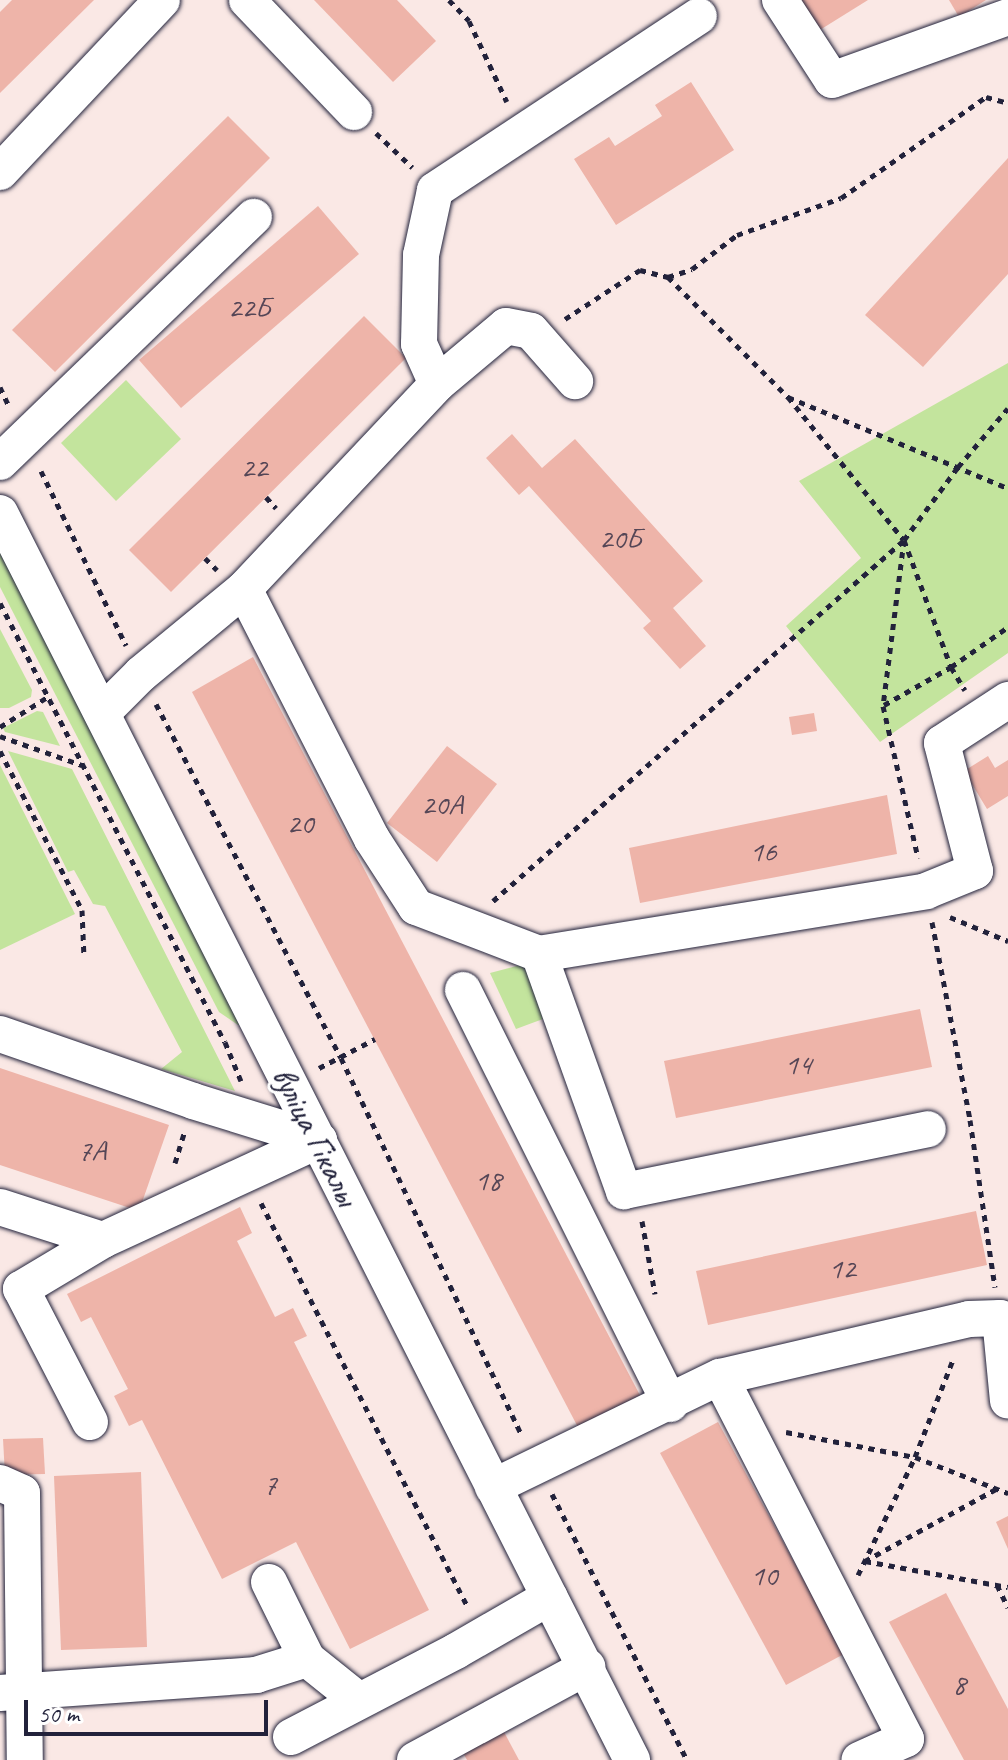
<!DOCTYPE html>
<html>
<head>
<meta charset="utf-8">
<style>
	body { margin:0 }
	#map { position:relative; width:1008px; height:1760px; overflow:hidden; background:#fae8e5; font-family:Caveat,sans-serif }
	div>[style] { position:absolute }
	.green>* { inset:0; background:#c3e49d }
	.building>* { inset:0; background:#eeb4a9 }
	.path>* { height:5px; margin-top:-2.5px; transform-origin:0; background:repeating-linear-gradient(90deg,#22223b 0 6px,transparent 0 12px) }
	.roads { filter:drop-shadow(0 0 2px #22223b) drop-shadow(0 0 2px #22223b) }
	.minor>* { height:36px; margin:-18px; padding:0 18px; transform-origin:18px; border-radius:18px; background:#fff }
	span { translate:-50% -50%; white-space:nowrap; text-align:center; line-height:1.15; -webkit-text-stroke:6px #fff; paint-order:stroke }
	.number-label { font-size:30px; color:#554656 }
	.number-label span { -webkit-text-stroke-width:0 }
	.street-label { font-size:34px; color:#22223b }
	.scale { position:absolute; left:24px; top:1700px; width:244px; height:36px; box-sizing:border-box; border:4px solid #22223b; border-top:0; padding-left:10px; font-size:24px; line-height:28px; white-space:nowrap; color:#22223b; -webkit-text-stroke:6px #fff; paint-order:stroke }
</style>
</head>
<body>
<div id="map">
	<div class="green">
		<i style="clip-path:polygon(1008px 363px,1008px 653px,880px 742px,786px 626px,861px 558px,799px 481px)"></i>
		<i style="clip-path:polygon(126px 380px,181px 439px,116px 501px,61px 443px)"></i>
		<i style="clip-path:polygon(0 550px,244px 1022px,238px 1025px,219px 1012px,0 587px)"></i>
		<i style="clip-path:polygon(0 629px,32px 690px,31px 697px,9px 708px,0 708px)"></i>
		<i style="clip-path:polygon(37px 711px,43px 712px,60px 746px,5px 732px,3px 728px)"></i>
		<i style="clip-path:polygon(8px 751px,72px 769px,235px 1091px,161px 1069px,182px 1052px,105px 906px,93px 904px,74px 870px,68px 872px)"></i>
		<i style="clip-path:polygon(0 765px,75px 914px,0 950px)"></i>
		<i style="clip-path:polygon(528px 963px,551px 1016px,516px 1029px,490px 973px)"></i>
	</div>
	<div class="building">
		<i style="clip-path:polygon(12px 0,94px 0,0 93px,0 12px)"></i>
		<i style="clip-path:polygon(314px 0,397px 0,436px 41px,393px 82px)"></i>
		<i style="clip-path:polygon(794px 0,868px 0,815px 33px)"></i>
		<i style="clip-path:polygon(949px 0,986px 0,959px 17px)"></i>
		<i style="clip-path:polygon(691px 82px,734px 150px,616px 225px,574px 159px,609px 137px,615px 146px,662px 116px,655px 105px)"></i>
		<i style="clip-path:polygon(228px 116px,270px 158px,55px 372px,12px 330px)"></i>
		<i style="clip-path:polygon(1008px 158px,1008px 274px,923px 367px,865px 315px)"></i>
		<i style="clip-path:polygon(318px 206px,359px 254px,181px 408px,139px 360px)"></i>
		<i style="clip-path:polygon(364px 316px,406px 358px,171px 592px,129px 550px)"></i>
		<i style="clip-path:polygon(512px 434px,542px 468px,575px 439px,703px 581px,673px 608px,706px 646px,680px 669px,643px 628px,651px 621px,529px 486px,519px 495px,486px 458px)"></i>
		<i style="clip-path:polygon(253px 657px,643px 1401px,581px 1433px,192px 692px)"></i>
		<i style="clip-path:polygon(814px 713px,817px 731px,792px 735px,789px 717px)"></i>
		<i style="clip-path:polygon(447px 746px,497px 784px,437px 862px,387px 823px)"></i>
		<i style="clip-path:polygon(988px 756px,995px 768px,1008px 760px,1008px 796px,987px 809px,964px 771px)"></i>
		<i style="clip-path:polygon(887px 795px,897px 854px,640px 903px,629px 848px)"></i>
		<i style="clip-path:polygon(920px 1009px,932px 1067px,676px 1118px,664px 1061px)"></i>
		<i style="clip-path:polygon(0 1068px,169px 1125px,139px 1211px,0 1165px)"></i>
		<i style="clip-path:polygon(240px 1207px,252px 1233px,237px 1241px,275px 1317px,293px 1308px,307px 1336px,294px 1342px,429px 1610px,350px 1649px,296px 1542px,222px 1579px,142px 1420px,129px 1426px,114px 1396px,128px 1389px,91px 1317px,81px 1322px,67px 1294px)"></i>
		<i style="clip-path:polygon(976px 1211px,987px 1265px,708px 1325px,696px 1271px)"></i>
		<i style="clip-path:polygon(718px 1422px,844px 1654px,786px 1685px,660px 1453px)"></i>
		<i style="clip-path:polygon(43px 1438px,45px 1474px,5px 1475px,3px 1439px)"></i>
		<i style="clip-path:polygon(141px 1472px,147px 1647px,61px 1650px,54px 1476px)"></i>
		<i style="clip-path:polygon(1008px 1516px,1008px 1549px,996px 1522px)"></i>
		<i style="clip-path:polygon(946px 1593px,1008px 1709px,1008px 1760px,964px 1760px,889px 1622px)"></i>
		<i style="clip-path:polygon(503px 1730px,519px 1760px,467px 1760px,462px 1751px)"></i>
	</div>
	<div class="path">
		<i style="left:449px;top:0;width:29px;rotate:46deg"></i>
		<i style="left:469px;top:21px;width:89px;rotate:64.9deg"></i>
		<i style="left:376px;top:133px;width:50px;rotate:43.4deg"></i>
		<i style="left:668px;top:277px;width:25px;rotate:-18deg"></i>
		<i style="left:692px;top:269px;width:56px;rotate:-37.1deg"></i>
		<i style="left:737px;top:235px;width:110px;rotate:-19.6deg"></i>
		<i style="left:841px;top:198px;width:177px;rotate:-34.9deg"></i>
		<i style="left:986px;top:97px;width:23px;rotate:15deg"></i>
		<i style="left:565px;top:319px;width:90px;rotate:-33.2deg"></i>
		<i style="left:640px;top:270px;width:29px;rotate:14deg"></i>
		<i style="left:668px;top:277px;width:170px;rotate:45deg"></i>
		<i style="left:788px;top:397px;width:238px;rotate:22.5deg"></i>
		<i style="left:0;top:387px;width:23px;rotate:65deg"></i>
		<i style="left:788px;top:397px;width:184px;rotate:51deg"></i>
		<i style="left:904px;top:540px;width:167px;rotate:97.2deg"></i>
		<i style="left:883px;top:706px;width:156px;rotate:77deg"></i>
		<i style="left:41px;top:471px;width:194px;rotate:64deg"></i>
		<i style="left:266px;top:497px;width:15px;rotate:48deg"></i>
		<i style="left:904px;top:540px;width:91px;rotate:-53.5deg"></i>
		<i style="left:958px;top:467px;width:77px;rotate:-49.7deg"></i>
		<i style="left:205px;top:558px;width:17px;rotate:45deg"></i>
		<i style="left:0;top:603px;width:493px;rotate:62.9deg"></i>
		<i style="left:225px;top:1042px;width:42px;rotate:67.7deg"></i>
		<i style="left:156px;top:704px;width:399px;rotate:62.4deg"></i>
		<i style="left:341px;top:1058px;width:418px;rotate:64.4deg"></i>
		<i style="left:884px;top:705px;width:77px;rotate:-29.6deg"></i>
		<i style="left:951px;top:667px;width:70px;rotate:-35.1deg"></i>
		<i style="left:0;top:727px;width:58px;rotate:-32.3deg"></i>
		<i style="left:0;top:736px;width:87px;rotate:19.5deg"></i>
		<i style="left:0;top:751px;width:179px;rotate:62.7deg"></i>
		<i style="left:82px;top:910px;width:47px;rotate:87.6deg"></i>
		<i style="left:493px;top:901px;width:547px;rotate:-41.29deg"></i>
		<i style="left:904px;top:540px;width:135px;rotate:69.7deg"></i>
		<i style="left:951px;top:667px;width:27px;rotate:59deg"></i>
		<i style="left:950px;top:917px;width:63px;rotate:22.5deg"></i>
		<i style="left:932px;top:922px;width:202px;rotate:79.1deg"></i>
		<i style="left:970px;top:1120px;width:169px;rotate:81.5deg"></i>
		<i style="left:319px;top:1068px;width:63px;rotate:-27.4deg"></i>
		<i style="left:175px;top:1163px;width:31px;rotate:-73deg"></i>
		<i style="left:261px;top:1203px;width:454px;rotate:62.9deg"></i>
		<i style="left:642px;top:1221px;width:74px;rotate:79.9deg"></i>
		<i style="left:786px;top:1432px;width:131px;rotate:11deg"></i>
		<i style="left:915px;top:1457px;width:100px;rotate:21.2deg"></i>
		<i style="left:996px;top:1489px;width:149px;rotate:151.2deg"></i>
		<i style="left:865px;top:1561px;width:145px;rotate:10.3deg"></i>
		<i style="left:552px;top:1494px;width:298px;rotate:63.1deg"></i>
		<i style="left:858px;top:1575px;width:131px;rotate:-64.2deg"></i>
		<i style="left:915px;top:1457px;width:107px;rotate:-68.7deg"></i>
		<i style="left:997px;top:1585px;width:25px;rotate:64deg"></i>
	</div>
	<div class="roads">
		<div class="minor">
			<i style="left:247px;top:0;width:155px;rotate:46.3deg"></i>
			<i style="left:780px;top:0;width:95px;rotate:57deg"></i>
			<i style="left:832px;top:80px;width:187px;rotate:-19.7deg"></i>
			<i style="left:0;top:172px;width:236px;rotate:-46.7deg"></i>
			<i style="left:437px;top:384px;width:90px;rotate:-40deg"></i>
			<i style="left:506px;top:326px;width:25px;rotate:11deg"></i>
			<i style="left:531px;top:331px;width:67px;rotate:48.7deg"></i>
			<i style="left:0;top:462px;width:353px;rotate:-44deg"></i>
			<i style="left:0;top:513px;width:1398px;rotate:63.12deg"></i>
			<i style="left:244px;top:589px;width:281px;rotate:62.9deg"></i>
			<i style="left:372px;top:839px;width:81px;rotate:57.1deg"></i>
			<i style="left:416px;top:907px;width:132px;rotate:20.9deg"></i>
			<i style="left:539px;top:954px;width:392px;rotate:-9.2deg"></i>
			<i style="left:926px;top:891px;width:53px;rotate:-22.2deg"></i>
			<i style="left:975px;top:871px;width:132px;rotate:-104.5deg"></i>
			<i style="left:942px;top:743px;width:79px;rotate:-33.1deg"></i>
			<i style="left:102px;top:713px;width:55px;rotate:-45deg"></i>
			<i style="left:141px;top:674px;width:134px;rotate:-39.5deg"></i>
			<i style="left:244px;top:589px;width:282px;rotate:-46.7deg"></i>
			<i style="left:437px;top:384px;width:44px;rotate:-114.2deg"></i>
			<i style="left:419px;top:344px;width:89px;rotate:-88.7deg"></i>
			<i style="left:421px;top:255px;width:66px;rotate:-77.8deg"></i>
			<i style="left:435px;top:190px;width:316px;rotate:-33.4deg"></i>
			<i style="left:539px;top:954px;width:252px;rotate:70.3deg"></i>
			<i style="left:624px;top:1191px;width:310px;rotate:-11.5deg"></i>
			<i style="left:463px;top:990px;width:463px;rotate:63.4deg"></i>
			<i style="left:0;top:1034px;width:204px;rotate:19.1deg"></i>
			<i style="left:193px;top:1101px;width:132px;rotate:17.2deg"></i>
			<i style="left:0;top:1207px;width:108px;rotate:17.8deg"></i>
			<i style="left:720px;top:1377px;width:256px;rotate:-13.1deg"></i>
			<i style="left:969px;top:1319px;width:31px;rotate:-2deg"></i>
			<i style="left:1000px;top:1318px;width:83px;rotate:84.5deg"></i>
			<i style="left:90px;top:1422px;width:150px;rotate:-117.4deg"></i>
			<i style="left:21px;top:1289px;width:96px;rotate:-30.9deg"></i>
			<i style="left:103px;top:1240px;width:238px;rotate:-24.8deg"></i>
			<i style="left:0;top:1483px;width:24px;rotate:24deg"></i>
			<i style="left:22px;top:1493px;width:267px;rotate:89.4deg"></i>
			<i style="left:493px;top:1487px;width:252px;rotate:-25.9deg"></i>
			<i style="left:720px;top:1377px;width:407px;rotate:62.8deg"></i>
			<i style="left:906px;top:1739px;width:51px;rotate:155.9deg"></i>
			<i style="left:269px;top:1582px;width:86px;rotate:63.7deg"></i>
			<i style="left:0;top:1693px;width:257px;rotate:-4deg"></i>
			<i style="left:256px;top:1675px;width:53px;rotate:-17.4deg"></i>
			<i style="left:307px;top:1659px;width:64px;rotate:38.7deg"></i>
			<i style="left:291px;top:1737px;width:186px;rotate:-27.5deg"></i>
			<i style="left:456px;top:1651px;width:108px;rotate:-29.9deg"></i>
			<i style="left:415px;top:1760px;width:196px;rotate:-28.4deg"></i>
		</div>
	</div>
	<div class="number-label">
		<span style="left:249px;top:307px">22Б</span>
		<span style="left:254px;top:467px">22</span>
		<span style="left:620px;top:538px">20Б</span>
		<span style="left:442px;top:804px">20А</span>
		<span style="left:300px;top:823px">20</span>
		<span style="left:763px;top:851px">16</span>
		<span style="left:798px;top:1064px">14</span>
		<span style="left:92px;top:1150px">7А</span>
		<span style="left:488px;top:1180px">18</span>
		<span style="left:842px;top:1268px">12</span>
		<span style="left:270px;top:1484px">7</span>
		<span style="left:764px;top:1575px">10</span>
		<span style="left:959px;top:1684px">8</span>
	</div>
	<div class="street-label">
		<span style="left:316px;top:1136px;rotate:63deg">вуліца Гікалы</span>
	</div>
	<div class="scale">50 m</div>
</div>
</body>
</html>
